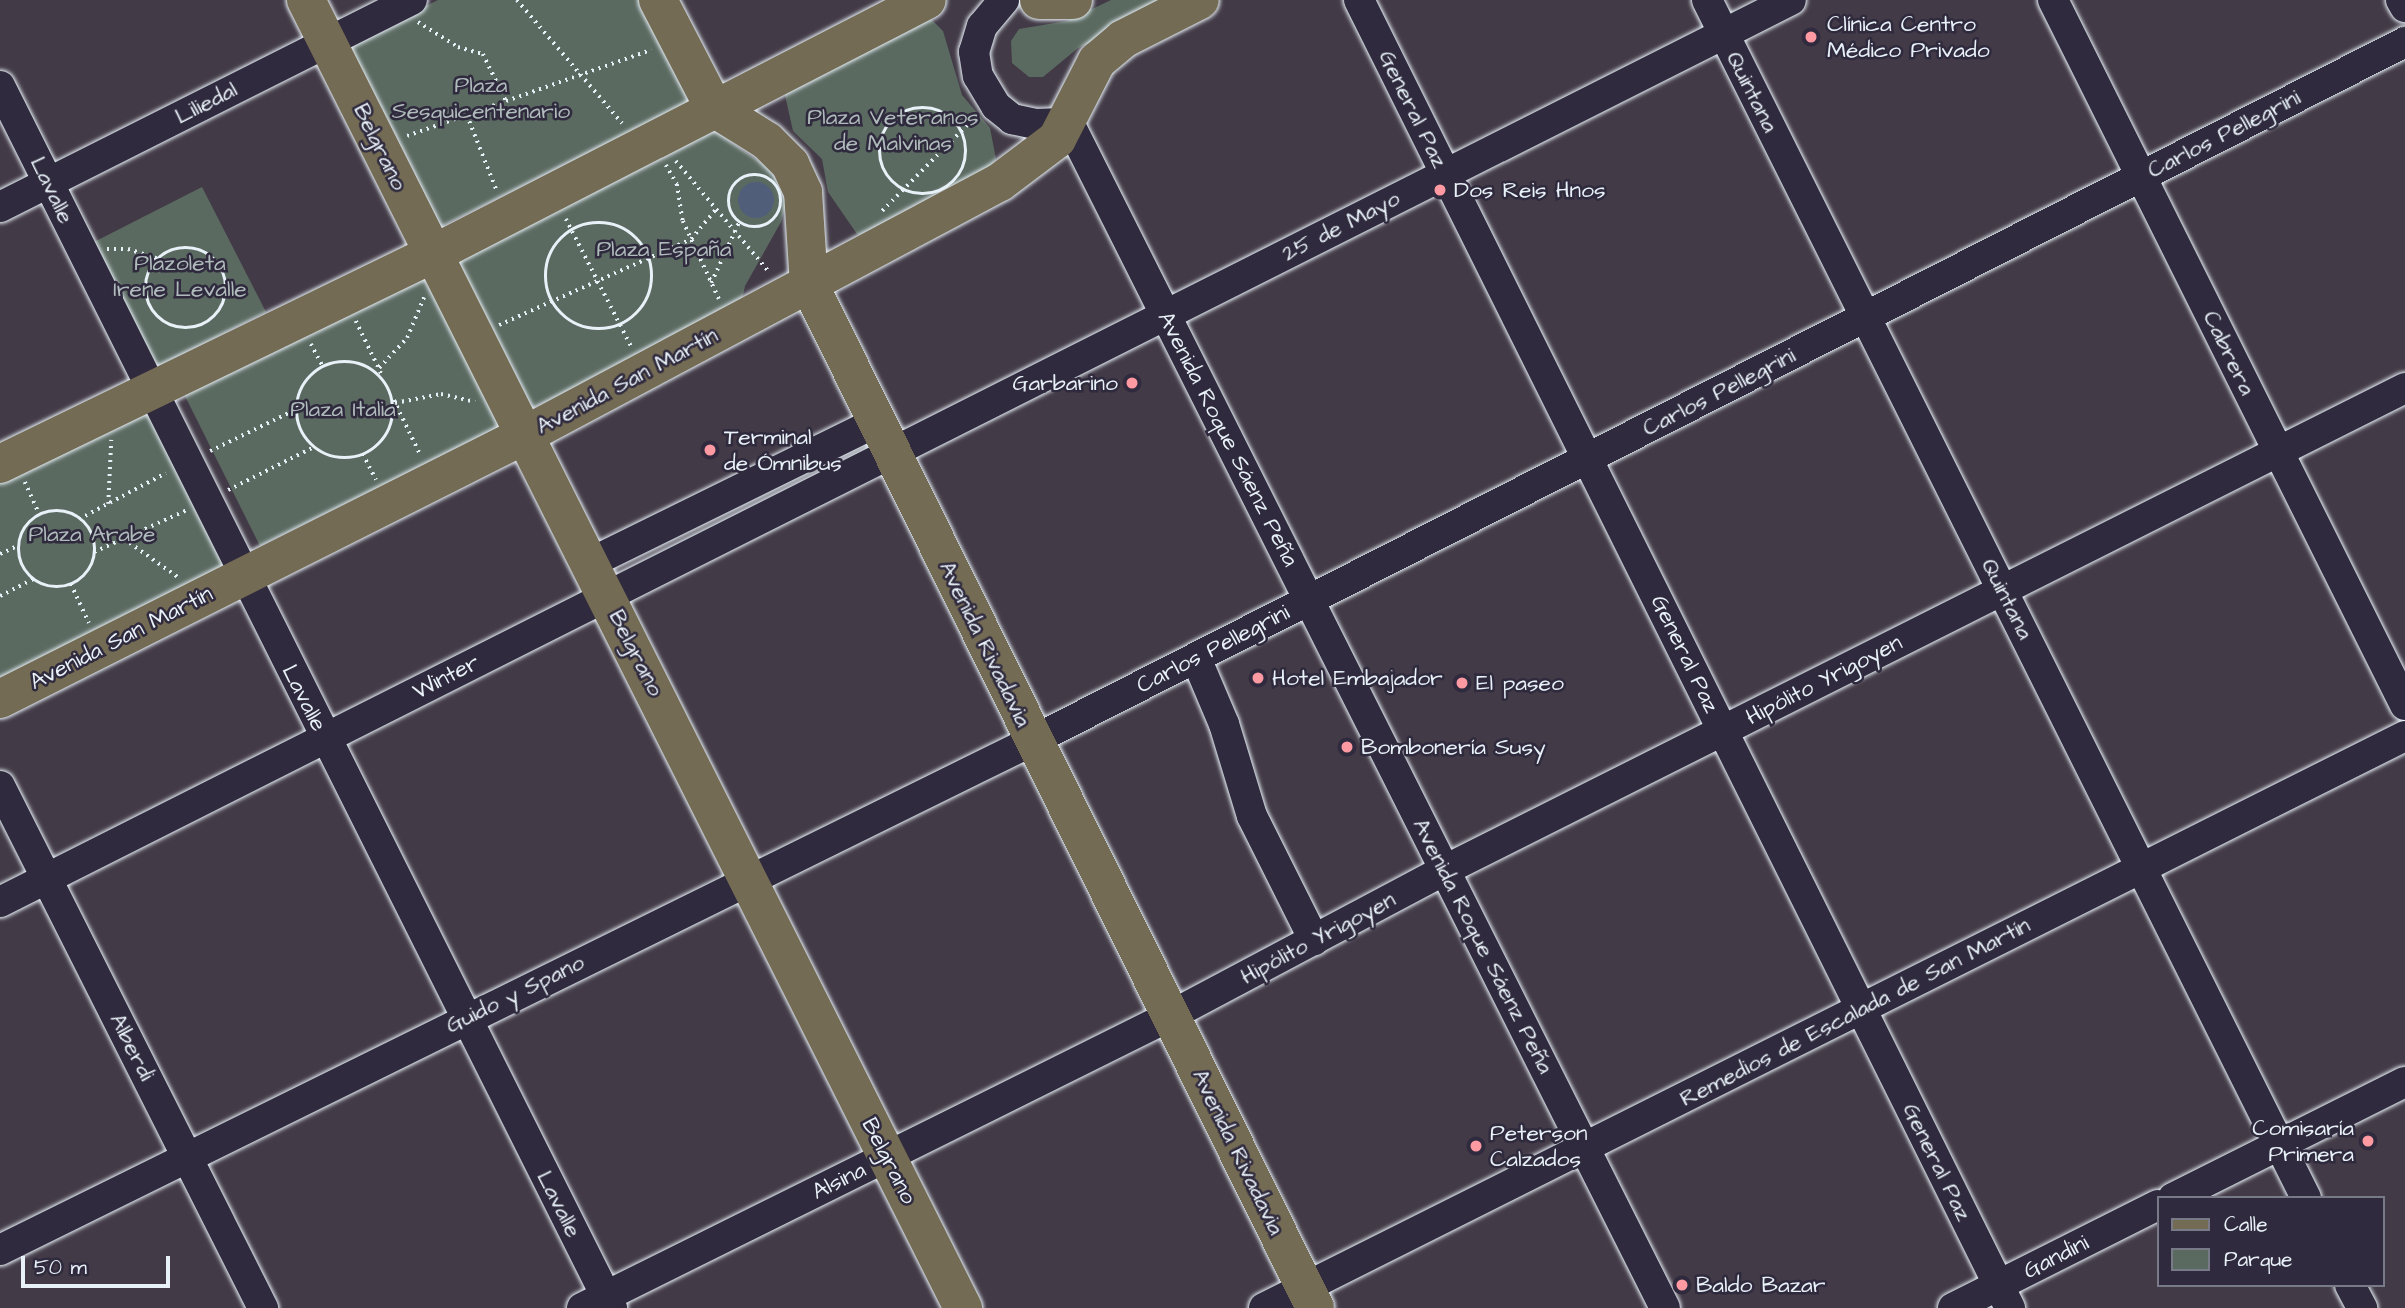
<!DOCTYPE html>
<html>
<head>
<meta charset="utf-8">
<style>
	body { margin:0 }
	#map { position:relative; width:2405px; height:1308px; overflow:hidden; background:#423a46; font-family:"Architects Daughter",sans-serif }
	div>[style] { position:absolute }
	.green>* { inset:0; background:#5b6a61 }
	.water>* { inset:0; background:#515e7a }
	.round { border-radius:50% }
	.path>* { height:3.5px; margin-top:-1.75px; transform-origin:0; background:repeating-linear-gradient(90deg,#e8f1f8 0 2px,transparent 0 7px) }
	.path>.ring { margin:-1.75px; padding:0; box-sizing:content-box; background:none; border:3.5px solid #e8f1f8; border-radius:50% }
	.roads { filter:drop-shadow(0 0 2px #e8f1f8) drop-shadow(0 0 2px #e8f1f8) }
	.minor>* { height:30px; margin:-15px; padding:0 15px; transform-origin:15px; border-radius:15px; background:#2f2a3d }
	.major>* { height:38px; margin:-19px; padding:0 19px; transform-origin:19px; border-radius:19px; background:#746b55 }
	.dots>* { width:19px; height:19px; translate:-50% -50%; box-sizing:border-box; border:4px solid #2f2a3d; border-radius:50% }
	span { translate:-50% -50%; white-space:nowrap; text-align:center; line-height:1.15; -webkit-text-stroke:5px #2f2a3d; paint-order:stroke }
	.poi-label { font-size:23px; color:#e8f1f8 }
	.left { translate:0 -50%; text-align:left }
	.right { translate:-100% -50%; text-align:right }
	.park-label { font-size:23px; color:#b0bbbc }
	.street-label { font-size:23px; color:#e8f1f8 }
	.legend { position:absolute; left:2157px; top:1196px; width:228px; height:91px; box-sizing:border-box; background:#2f2a3d; border:2px solid #797a88; margin:0; padding:9px 12px; list-style:none; font-size:21px; color:#e8f1f8 }
	.legend li { display:flex; align-items:center; gap:14px; height:35px }
	.legend b { width:35px; border:2px solid #797a88 }
	.scale { position:absolute; left:21px; top:1256px; width:149px; height:32px; box-sizing:border-box; border:4px solid #e8f1f8; border-top:0; padding-left:9px; font-size:21px; line-height:24px; white-space:nowrap; color:#e8f1f8; -webkit-text-stroke:5px #2f2a3d; paint-order:stroke }
</style>
</head>
<body>
<div id="map">
	<div class="green">
		<i style="clip-path:polygon(438px 0,642px 0,693px 101px,438px 228px,346px 46px)"></i>
		<i style="clip-path:polygon(1111px 0,1176px 0,1078px 48px,1043px 77px,1029px 77px,1012px 63px,1011px 41px,1019px 29px,1067px 21px)"></i>
		<i style="clip-path:polygon(930px 18px,943px 31px,962px 95px,990px 128px,996px 159px,984px 174px,871px 236px,857px 234px,828px 192px,822px 159px,793px 131px,785px 95px,790px 85px)"></i>
		<i style="clip-path:polygon(704px 128px,715px 131px,773px 171px,788px 197px,781px 222px,745px 286px,741px 305px,735px 314px,531px 409px,453px 258px)"></i>
		<i style="clip-path:polygon(202px 187px,266px 312px,158px 367px,94px 242px)"></i>
		<i style="clip-path:polygon(425px 273px,502px 426px,260px 546px,183px 392px)"></i>
		<i style="clip-path:polygon(152px 407px,229px 563px,0 679px,0 480px)"></i>
	</div>
	<div class="water">
		<i class="round" style="left:738px;top:182px;width:36px;height:36px"></i>
	</div>
	<div class="path">
		<i style="left:517px;top:0;width:162px;rotate:49.5deg"></i>
		<i style="left:418px;top:22px;width:47px;rotate:32deg"></i>
		<i style="left:458px;top:47px;width:26px;rotate:16deg"></i>
		<i style="left:483px;top:54px;width:52px;rotate:63.9deg"></i>
		<i class="ring" style="left:880px;top:108px;width:82.5px;height:82.5px"></i>
		<i style="left:467px;top:115px;width:82px;rotate:68.5deg"></i>
		<i style="left:407px;top:136px;width:259px;rotate:-19.4deg"></i>
		<i style="left:676px;top:161px;width:146px;rotate:50deg"></i>
		<i style="left:666px;top:165px;width:22px;rotate:60deg"></i>
		<i style="left:677px;top:184px;width:37px;rotate:81deg"></i>
		<i style="left:683px;top:221px;width:86px;rotate:65.2deg"></i>
		<i class="ring" style="left:729px;top:175px;width:48.5px;height:48.5px"></i>
		<i style="left:882px;top:211px;width:132px;rotate:-45.3deg"></i>
		<i style="left:566px;top:219px;width:143px;rotate:62.9deg"></i>
		<i class="ring" style="left:546px;top:223px;width:102.5px;height:102.5px"></i>
		<i class="ring" style="left:146px;top:248px;width:76.5px;height:76.5px"></i>
		<i style="left:107px;top:249px;width:21px"></i>
		<i style="left:128px;top:249px;width:33px;rotate:18deg"></i>
		<i style="left:711px;top:283px;width:67px;rotate:-65.3deg"></i>
		<i style="left:356px;top:321px;width:62px;rotate:64.3deg"></i>
		<i style="left:499px;top:325px;width:210px;rotate:-24.1deg"></i>
		<i style="left:691px;top:239px;width:39px;rotate:-50deg"></i>
		<i style="left:311px;top:344px;width:26px;rotate:62deg"></i>
		<i class="ring" style="left:297px;top:362px;width:92.5px;height:92.5px"></i>
		<i style="left:379px;top:368px;width:41px;rotate:-47deg"></i>
		<i style="left:407px;top:338px;width:44px;rotate:-67.5deg"></i>
		<i style="left:394px;top:400px;width:62px;rotate:64.3deg"></i>
		<i style="left:395px;top:403px;width:47px;rotate:-11.1deg"></i>
		<i style="left:441px;top:394px;width:35px;rotate:13deg"></i>
		<i style="left:210px;top:451px;width:97px;rotate:-25.8deg"></i>
		<i style="left:363px;top:454px;width:29px;rotate:63deg"></i>
		<i style="left:25px;top:482px;width:36px;rotate:66deg"></i>
		<i style="left:228px;top:490px;width:96px;rotate:-26.6deg"></i>
		<i style="left:108px;top:504px;width:64px;rotate:-87.3deg"></i>
		<i class="ring" style="left:19px;top:511px;width:72.5px;height:72.5px"></i>
		<i style="left:79px;top:519px;width:98px;rotate:-27.9deg"></i>
		<i style="left:124px;top:539px;width:67px;rotate:35.3deg"></i>
		<i style="left:94px;top:552px;width:102px;rotate:-24.3deg"></i>
		<i style="left:0;top:554px;width:21px;rotate:-25deg"></i>
		<i style="left:71px;top:584px;width:43px;rotate:65.2deg"></i>
		<i style="left:0;top:596px;width:38px;rotate:-27deg"></i>
	</div>
	<div class="roads">
		<div class="minor">
			<i style="left:1004px;top:0;width:34px;rotate:130deg"></i>
			<i style="left:982px;top:26px;width:27px;rotate:107deg"></i>
			<i style="left:974px;top:52px;width:24px;rotate:81deg"></i>
			<i style="left:978px;top:76px;width:35px;rotate:59deg"></i>
			<i style="left:996px;top:106px;width:21px;rotate:39deg"></i>
			<i style="left:1012px;top:119px;width:24px;rotate:12deg"></i>
			<i style="left:1035px;top:124px;width:34px;rotate:-2deg"></i>
			<i style="left:1069px;top:123px;width:1326px;rotate:63.3deg"></i>
			<i style="left:1359px;top:0;width:1461px;rotate:63.54deg"></i>
			<i style="left:1707px;top:0;width:1339px;rotate:63.43deg"></i>
			<i style="left:2053px;top:0;width:788px;rotate:63.47deg"></i>
			<i style="left:2401px;top:0;width:8px;rotate:60deg"></i>
			<i style="left:0;top:86px;width:1367px;rotate:63.4deg"></i>
			<i style="left:0;top:207px;width:461px;rotate:-26.7deg"></i>
			<i style="left:590px;top:563px;width:320px;rotate:-26.2deg"></i>
			<i style="left:1196px;top:658px;width:72px;rotate:67deg"></i>
			<i style="left:1224px;top:724px;width:96px;rotate:73.1deg"></i>
			<i style="left:1252px;top:816px;width:139px;rotate:63.4deg"></i>
			<i style="left:0;top:786px;width:585px;rotate:63.26deg"></i>
			<i style="left:0;top:902px;width:2005px;rotate:-26.73deg"></i>
			<i style="left:2173px;top:1198px;width:259px;rotate:-26.6deg"></i>
			<i style="left:0;top:1250px;width:1151px;rotate:-26.25deg"></i>
			<i style="left:1032px;top:741px;width:1541px;rotate:-26.98deg"></i>
			<i style="left:2350px;top:1285px;width:26px;rotate:62deg"></i>
			<i style="left:582px;top:1308px;width:657px;rotate:-26.41deg"></i>
			<i style="left:1170px;top:1016px;width:311px;rotate:-28deg"></i>
			<i style="left:1445px;top:870px;width:1074px;rotate:-26.66deg"></i>
			<i style="left:1264px;top:1308px;width:1276px;rotate:-26.63deg"></i>
			<i style="left:1953px;top:1308px;width:229px;rotate:-26.7deg"></i>
		</div>
		<div class="major">
			<i style="left:306px;top:0;width:1464px;rotate:63.33deg"></i>
			<i style="left:658px;top:0;width:122px;rotate:62.6deg"></i>
			<i style="left:714px;top:108px;width:62px;rotate:31.9deg"></i>
			<i style="left:767px;top:141px;width:33px;rotate:45deg"></i>
			<i style="left:790px;top:164px;width:31px;rotate:65deg"></i>
			<i style="left:803px;top:192px;width:92px;rotate:86.3deg"></i>
			<i style="left:809px;top:284px;width:1142px;rotate:63.7deg"></i>
			<i style="left:1039px;top:0;width:34px"></i>
			<i style="left:0;top:464px;width:481px;rotate:-25.9deg"></i>
			<i style="left:433px;top:254px;width:555px;rotate:-27.21deg"></i>
			<i style="left:0;top:699px;width:588px;rotate:-26.7deg"></i>
			<i style="left:525px;top:435px;width:538px;rotate:-28.04deg"></i>
			<i style="left:1000px;top:182px;width:71px;rotate:-37deg"></i>
			<i style="left:1057px;top:139px;width:88px;rotate:-62.9deg"></i>
			<i style="left:1097px;top:61px;width:34px;rotate:-40deg"></i>
			<i style="left:1123px;top:39px;width:86px;rotate:-26.9deg"></i>
		</div>
	</div>
	<div class="dots">
		<i style="left:1811px;top:37px;background:#ff9aa2"></i>
		<i style="left:1440px;top:190px;background:#ff9aa2"></i>
		<i style="left:1132px;top:383px;background:#ff9aa2"></i>
		<i style="left:710px;top:450px;background:#ff9aa2"></i>
		<i style="left:1258px;top:678px;background:#ff9aa2"></i>
		<i style="left:1462px;top:683px;background:#ff9aa2"></i>
		<i style="left:1347px;top:747px;background:#ff9aa2"></i>
		<i style="left:2368px;top:1141px;background:#ff9aa2"></i>
		<i style="left:1476px;top:1146px;background:#ff9aa2"></i>
		<i style="left:1682px;top:1285px;background:#ff9aa2"></i>
	</div>
	<div class="poi-label">
		<span class="left" style="left:1827px;top:37px">Clínica Centro<br>Médico Privado</span>
		<span class="left" style="left:1454px;top:190px">Dos Reis Hnos</span>
		<span class="right" style="left:1118px;top:383px">Garbarino</span>
		<span class="left" style="left:724px;top:450px">Terminal<br>de Ómnibus</span>
		<span class="left" style="left:1272px;top:678px">Hotel Embajador</span>
		<span class="left" style="left:1476px;top:683px">El paseo</span>
		<span class="left" style="left:1361px;top:747px">Bombonería Susy</span>
		<span class="right" style="left:2354px;top:1141px">Comisaría<br>Primera</span>
		<span class="left" style="left:1490px;top:1146px">Peterson<br>Calzados</span>
		<span class="left" style="left:1696px;top:1285px">Baldo Bazar</span>
	</div>
	<div class="park-label">
		<span style="left:481px;top:98px">Plaza<br>Sesquicentenario</span>
		<span style="left:893px;top:130px">Plaza Veteranos<br>de Malvinas</span>
		<span style="left:664px;top:249px">Plaza España</span>
		<span style="left:180px;top:276px">Plazoleta<br>Irene Levalle</span>
		<span style="left:343px;top:409px">Plaza Italia</span>
		<span style="left:92px;top:534px">Plaza Arabe</span>
	</div>
	<div class="street-label">
		<span style="left:1752px;top:92px;rotate:63deg">Quintana</span>
		<span style="left:206px;top:103px;rotate:-27deg">Liliedal</span>
		<span style="left:1413px;top:109px;rotate:64deg">General Paz</span>
		<span style="left:2224px;top:134px;rotate:-27deg">Carlos Pellegrini</span>
		<span style="left:380px;top:147px;rotate:64deg">Belgrano</span>
		<span style="left:52px;top:190px;rotate:64deg">Lavalle</span>
		<span style="left:1341px;top:226px;rotate:-27deg">25 de Mayo</span>
		<span style="left:2229px;top:353px;rotate:64deg">Cabrera</span>
		<span style="left:627px;top:381px;rotate:-28deg">Avenida San Martín</span>
		<span style="left:1719px;top:392px;rotate:-27deg">Carlos Pellegrini</span>
		<span style="left:1228px;top:439px;rotate:63deg">Avenida Roque Sáenz Peña</span>
		<span style="left:2007px;top:599px;rotate:63deg">Quintana</span>
		<span style="left:121px;top:638px;rotate:-27deg">Avenida San Martín</span>
		<span style="left:985px;top:644px;rotate:64deg">Avenida Rivadavia</span>
		<span style="left:1213px;top:649px;rotate:-27deg">Carlos Pellegrini</span>
		<span style="left:636px;top:653px;rotate:63deg">Belgrano</span>
		<span style="left:1685px;top:654px;rotate:64deg">General Paz</span>
		<span style="left:446px;top:677px;rotate:-27deg">Winter</span>
		<span style="left:1824px;top:680px;rotate:-27deg">Hipólito Yrigoyen</span>
		<span style="left:304px;top:698px;rotate:63deg">Lavalle</span>
		<span style="left:1318px;top:938px;rotate:-28deg">Hipólito Yrigoyen</span>
		<span style="left:1483px;top:946px;rotate:63deg">Avenida Roque Sáenz Peña</span>
		<span style="left:515px;top:994px;rotate:-26deg">Guido y Spano</span>
		<span style="left:1855px;top:1012px;rotate:-27deg">Remedios de Escalada de San Martín</span>
		<span style="left:132px;top:1047px;rotate:63deg">Alberdi</span>
		<span style="left:1238px;top:1152px;rotate:64deg">Avenida Rivadavia</span>
		<span style="left:889px;top:1161px;rotate:63deg">Belgrano</span>
		<span style="left:1937px;top:1162px;rotate:64deg">General Paz</span>
		<span style="left:839px;top:1181px;rotate:-26deg">Alsina</span>
		<span style="left:559px;top:1204px;rotate:63deg">Lavalle</span>
		<span style="left:2056px;top:1257px;rotate:-27deg">Gandini</span>
	</div>
	<ul class="legend">
	<li><b style="height:9px;background:#746b55"></b>Calle</li>
	<li><b style="height:19px;background:#5b6a61"></b>Parque</li>
	</ul>
	<div class="scale">50 m</div>
</div>
</body>
</html>
